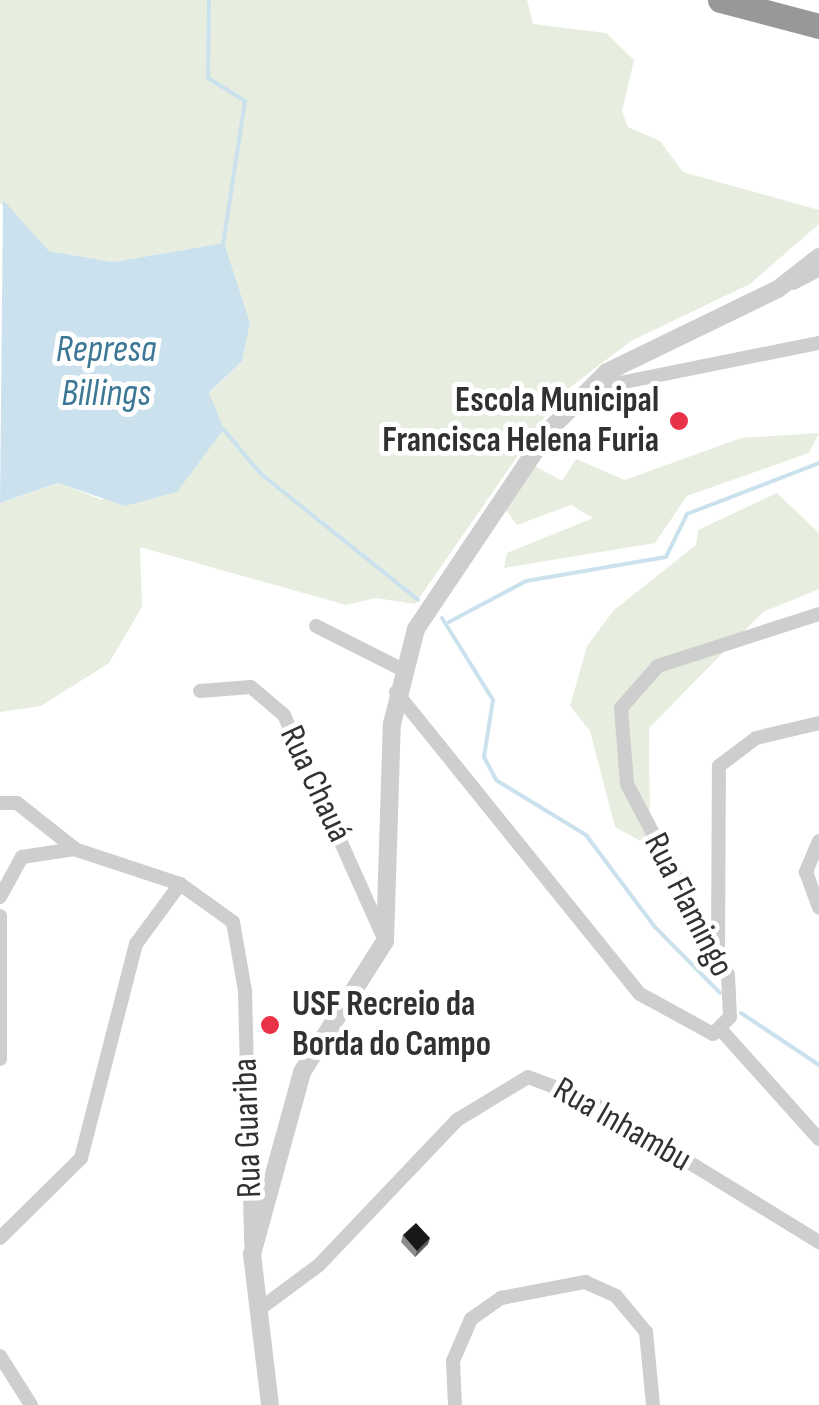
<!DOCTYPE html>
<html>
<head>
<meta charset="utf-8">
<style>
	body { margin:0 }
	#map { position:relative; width:819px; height:1405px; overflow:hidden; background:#fff; font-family:"Sofia Sans Condensed",sans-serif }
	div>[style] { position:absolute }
	.green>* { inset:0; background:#e7eedf }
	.water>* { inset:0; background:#cbe2ee }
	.stream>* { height:4px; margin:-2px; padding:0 2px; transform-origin:2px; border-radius:2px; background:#cbe2ee }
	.minor>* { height:14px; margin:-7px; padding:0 7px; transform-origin:7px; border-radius:7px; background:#cecece }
	.tertiary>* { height:18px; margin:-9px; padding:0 9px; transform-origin:9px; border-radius:9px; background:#cecece }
	.motorway>* { height:25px; margin:-12.5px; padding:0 12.5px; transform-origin:12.5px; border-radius:12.5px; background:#989898 }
	.wall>* { inset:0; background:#8c8c8c }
	.shaded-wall>* { inset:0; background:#5d5d5d }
	.building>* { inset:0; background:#181818 }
	.dots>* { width:28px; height:28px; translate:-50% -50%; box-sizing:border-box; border:5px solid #fff; border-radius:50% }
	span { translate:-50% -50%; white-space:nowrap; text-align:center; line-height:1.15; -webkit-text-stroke:10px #fff; paint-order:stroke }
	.poi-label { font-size:35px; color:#313131; font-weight:700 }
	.right { translate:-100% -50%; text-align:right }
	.left { translate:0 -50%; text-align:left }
	.street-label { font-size:35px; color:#313131 }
	.water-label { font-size:38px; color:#3c7796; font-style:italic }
</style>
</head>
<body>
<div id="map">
	<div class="green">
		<i style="clip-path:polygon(0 0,527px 0,533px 24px,606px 33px,634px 60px,622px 111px,628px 127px,660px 141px,683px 172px,819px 210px,819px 224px,750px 284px,631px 341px,560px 395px,415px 604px,376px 598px,346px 605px,140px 547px,142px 607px,109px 663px,41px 706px,0 712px,0 503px,59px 483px,102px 500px,242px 361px,224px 243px,113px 262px,49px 251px,0 203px)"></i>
		<i style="clip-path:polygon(819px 433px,809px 453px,687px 496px,655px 543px,504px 568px,507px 553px,593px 518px,571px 505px,517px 525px,505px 509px,535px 466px,562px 481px,576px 459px,625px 480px,741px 438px)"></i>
		<i style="clip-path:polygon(777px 493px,819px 533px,819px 589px,763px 612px,649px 728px,650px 846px,615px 827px,590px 731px,570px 706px,587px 646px,614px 610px,696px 545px,698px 530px)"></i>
	</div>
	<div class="water">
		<i style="clip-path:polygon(3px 200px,49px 251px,113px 262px,224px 243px,250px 323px,242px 361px,209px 393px,224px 429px,177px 492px,125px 506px,58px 483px,0 503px)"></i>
	</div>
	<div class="stream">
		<i style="left:209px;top:0;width:78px;rotate:90.7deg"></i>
		<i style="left:208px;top:78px;width:44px;rotate:31.9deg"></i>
		<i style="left:245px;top:101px;width:145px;rotate:98.7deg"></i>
		<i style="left:223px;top:429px;width:59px;rotate:49.8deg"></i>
		<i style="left:261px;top:474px;width:201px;rotate:38.7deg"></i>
		<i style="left:442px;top:618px;width:97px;rotate:58.1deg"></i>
		<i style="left:493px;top:700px;width:58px;rotate:99deg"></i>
		<i style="left:484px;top:757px;width:26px;rotate:62deg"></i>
		<i style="left:496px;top:780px;width:105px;rotate:31.4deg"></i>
		<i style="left:586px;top:835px;width:114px;rotate:53.2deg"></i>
		<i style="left:654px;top:926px;width:94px;rotate:45.4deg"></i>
		<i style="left:449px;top:622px;width:87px;rotate:-28deg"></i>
		<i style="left:526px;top:581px;width:142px;rotate:-9.7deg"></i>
		<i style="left:666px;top:557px;width:48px;rotate:-64deg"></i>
		<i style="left:687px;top:514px;width:142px;rotate:-21.1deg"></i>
		<i style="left:741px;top:1013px;width:94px;rotate:33.7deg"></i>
	</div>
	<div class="minor">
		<i style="left:793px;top:283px;width:29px;rotate:-27deg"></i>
		<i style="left:590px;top:389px;width:234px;rotate:-11.4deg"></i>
		<i style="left:316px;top:626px;width:95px;rotate:26.8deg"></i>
		<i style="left:200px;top:691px;width:51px;rotate:-4.5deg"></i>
		<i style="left:251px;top:687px;width:43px;rotate:40.3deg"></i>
		<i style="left:284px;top:715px;width:242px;rotate:65.9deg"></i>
		<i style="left:396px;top:692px;width:388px;rotate:51.1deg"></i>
		<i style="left:640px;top:994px;width:83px;rotate:28.7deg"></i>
		<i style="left:713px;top:1034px;width:24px;rotate:-45deg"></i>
		<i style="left:730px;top:1017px;width:42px;rotate:-92.7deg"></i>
		<i style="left:728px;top:975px;width:216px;rotate:-117.9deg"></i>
		<i style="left:627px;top:784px;width:76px;rotate:-94.5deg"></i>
		<i style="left:621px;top:708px;width:56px;rotate:-48.6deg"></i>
		<i style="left:658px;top:666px;width:169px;rotate:-17.9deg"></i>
		<i style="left:0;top:803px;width:17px"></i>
		<i style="left:17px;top:803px;width:73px;rotate:38.3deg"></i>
		<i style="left:819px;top:841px;width:34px;rotate:113deg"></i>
		<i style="left:806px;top:872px;width:38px;rotate:70deg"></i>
		<i style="left:0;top:897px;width:46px;rotate:-61.2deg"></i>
		<i style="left:22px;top:857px;width:53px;rotate:-8.7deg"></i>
		<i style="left:74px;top:849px;width:112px;rotate:18.3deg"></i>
		<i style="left:180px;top:884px;width:65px;rotate:35.6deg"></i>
		<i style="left:233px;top:922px;width:70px;rotate:80.1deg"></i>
		<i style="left:245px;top:991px;width:252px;rotate:88.6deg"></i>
		<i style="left:0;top:916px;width:143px;rotate:90deg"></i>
		<i style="left:718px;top:947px;width:181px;rotate:-89.7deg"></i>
		<i style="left:719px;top:766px;width:46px;rotate:-37.1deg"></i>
		<i style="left:756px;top:738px;width:65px;rotate:-13.4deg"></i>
		<i style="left:722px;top:1031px;width:145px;rotate:48.1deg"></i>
		<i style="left:0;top:1238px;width:114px;rotate:-44.6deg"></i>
		<i style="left:81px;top:1158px;width:221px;rotate:-75.6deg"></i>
		<i style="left:136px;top:944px;width:74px;rotate:-53.7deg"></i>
		<i style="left:257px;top:1311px;width:77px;rotate:-36.6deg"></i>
		<i style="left:319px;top:1265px;width:200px;rotate:-46.4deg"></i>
		<i style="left:457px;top:1120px;width:83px;rotate:-31.2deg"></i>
		<i style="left:528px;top:1077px;width:60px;rotate:20.6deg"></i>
		<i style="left:584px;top:1098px;width:276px;rotate:31.5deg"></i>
		<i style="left:0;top:1356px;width:58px;rotate:57.7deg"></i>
		<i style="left:455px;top:1405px;width:44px;rotate:-92.6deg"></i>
		<i style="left:453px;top:1361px;width:46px;rotate:-66.8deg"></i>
		<i style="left:471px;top:1319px;width:37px;rotate:-35deg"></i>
		<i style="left:501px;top:1298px;width:86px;rotate:-10.8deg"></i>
		<i style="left:585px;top:1282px;width:34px;rotate:24deg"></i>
		<i style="left:616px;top:1296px;width:47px;rotate:50.2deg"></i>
		<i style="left:646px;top:1332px;width:73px;rotate:84.5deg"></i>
	</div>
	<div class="tertiary">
		<i style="left:270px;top:1405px;width:152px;rotate:-96.8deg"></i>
		<i style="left:252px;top:1254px;width:189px;rotate:-74.6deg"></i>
		<i style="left:302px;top:1072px;width:155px;rotate:-57.6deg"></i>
		<i style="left:385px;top:941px;width:217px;rotate:-88.2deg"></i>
		<i style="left:392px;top:724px;width:98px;rotate:-75.8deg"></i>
		<i style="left:416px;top:629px;width:241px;rotate:-56.2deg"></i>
		<i style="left:550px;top:429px;width:81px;rotate:-45deg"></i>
		<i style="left:607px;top:372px;width:190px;rotate:-25.9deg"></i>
		<i style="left:778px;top:289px;width:52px;rotate:-38deg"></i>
	</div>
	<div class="motorway">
		<i style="left:720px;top:0;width:102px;rotate:14.7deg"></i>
	</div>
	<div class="wall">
		<i style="clip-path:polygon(403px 1235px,430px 1238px,428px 1244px,415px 1257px,401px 1242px)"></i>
	</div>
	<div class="shaded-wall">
		<i style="clip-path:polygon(430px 1238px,428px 1244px,415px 1257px,417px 1251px)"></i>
	</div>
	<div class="building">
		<i style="clip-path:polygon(416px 1223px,430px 1238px,417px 1251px,403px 1235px)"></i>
	</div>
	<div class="dots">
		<i style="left:679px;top:421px;background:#e93147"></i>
		<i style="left:270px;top:1025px;background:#e93147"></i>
	</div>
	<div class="poi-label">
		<span class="right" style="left:659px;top:421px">Escola Municipal<br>Francisca Helena Furia</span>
		<span class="left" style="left:292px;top:1025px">USF Recreio da<br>Borda do Campo</span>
	</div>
	<div class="street-label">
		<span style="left:315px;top:784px;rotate:65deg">Rua Chauá</span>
		<span style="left:688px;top:905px;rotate:63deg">Rua Flamingo</span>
		<span style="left:622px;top:1125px;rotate:30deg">Rua Inhambu</span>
		<span style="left:248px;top:1128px;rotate:-92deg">Rua Guariba</span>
	</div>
	<div class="water-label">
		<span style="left:106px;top:372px">Represa<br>Billings</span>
	</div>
</div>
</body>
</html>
